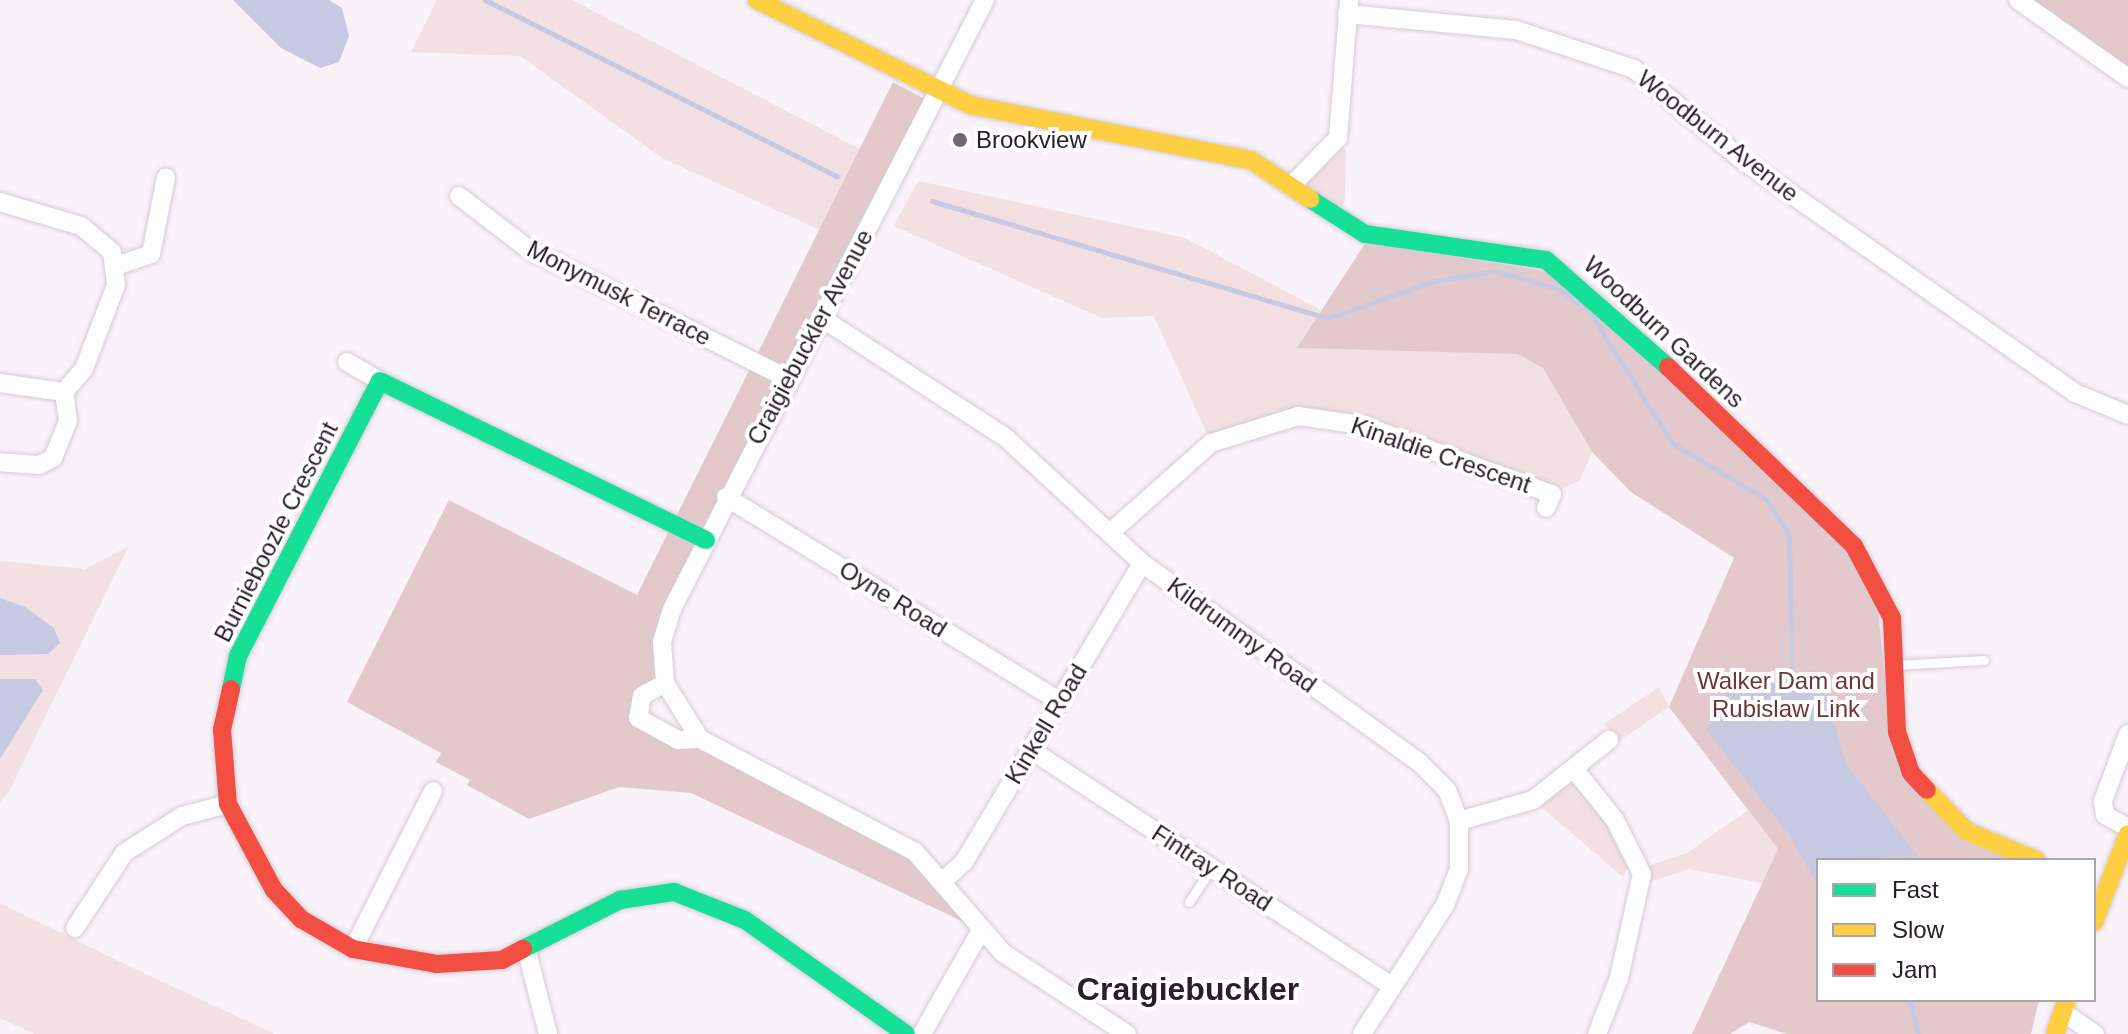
<!DOCTYPE html>
<html>
<head>
<meta charset="utf-8">
<style>
	body { margin:0 }
	#map { position:relative; width:2128px; height:1034px; overflow:hidden; background:#faf2f9; font-family:Helvetica,sans-serif }
	div>[style] { position:absolute }
	.green>* { inset:0; background:#f3e0e3 }
	.forest>* { inset:0; background:#e3c9cc }
	.water>* { inset:0; background:#c6c9e1 }
	.stream>* { height:5px; margin:-2.5px; padding:0 2.5px; transform-origin:2.5px; border-radius:2.5px; background:#c6c9e1 }
	.roads { filter:drop-shadow(0 0 2px #d4ccd4) drop-shadow(0 0 2px #d4ccd4) }
	.lane>* { height:9px; margin:-4.5px; padding:0 4.5px; transform-origin:4.5px; border-radius:4.5px; background:#fefdfe }
	.street>* { height:18px; margin:-9px; padding:0 9px; transform-origin:9px; border-radius:9px; background:#fefdfe }
	.fast>* { height:18px; margin:-9px; padding:0 9px; transform-origin:9px; border-radius:9px; background:#16e098 }
	.slow>* { height:18px; margin:-9px; padding:0 9px; transform-origin:9px; border-radius:9px; background:#ffcf43 }
	.jam>* { height:18px; margin:-9px; padding:0 9px; transform-origin:9px; border-radius:9px; background:#f24e42 }
	.dots>* { width:22px; height:22px; translate:-50% -50%; box-sizing:border-box; border:4px solid #fff; border-radius:50% }
	span { translate:-50% -50%; white-space:nowrap; text-align:center; line-height:1.15; -webkit-text-stroke:8px #fff; paint-order:stroke }
	.street-label { font-size:24px; color:#282028 }
	.poi-label { font-size:24px; color:#282028 }
	.left { translate:0 -50%; text-align:left }
	.park-label { font-size:24px; color:#6d3738 }
	.district-label { font-size:32px; color:#282028; font-weight:700 }
	.legend { position:absolute; left:1816px; top:858px; width:280px; height:144px; box-sizing:border-box; background:#fff; border:2px solid #a9a6a9; margin:0; padding:10px 14px; list-style:none; font-size:24px; color:#282028 }
	.legend li { display:flex; align-items:center; gap:16px; height:40px }
	.legend b { width:40px; border:2px solid #a9a6a9 }
</style>
</head>
<body>
<div id="map">
	<div class="green">
		<i style="clip-path:polygon(437px 0,572px 0,860px 149px,822px 231px,662px 158px,520px 56px,411px 52px)"></i>
		<i style="clip-path:polygon(1338px 138px,1346px 152px,1345px 201px,1335px 216px,1295px 182px)"></i>
		<i style="clip-path:polygon(918px 181px,1185px 238px,1321px 310px,1298px 348px,1517px 353px,1543px 368px,1592px 452px,1580px 480px,1552px 494px,1362px 425px,1298px 417px,1211px 443px,1154px 316px,1102px 318px,894px 226px)"></i>
		<i style="clip-path:polygon(129px 546px,7px 795px,0 802px,0 561px,85px 569px)"></i>
		<i style="clip-path:polygon(1659px 687px,1669px 707px,1619px 741px,1604px 724px)"></i>
		<i style="clip-path:polygon(1574px 769px,1633px 851px,1623px 877px,1533px 800px)"></i>
		<i style="clip-path:polygon(1748px 810px,1778px 849px,1762px 883px,1689px 869px,1640px 885px,1641px 868px,1687px 853px)"></i>
		<i style="clip-path:polygon(0 903px,133px 968px,275px 1034px,34px 1034px,0 1018px)"></i>
	</div>
	<div class="forest">
		<i style="clip-path:polygon(2029px 0,2128px 0,2128px 70px)"></i>
		<i style="clip-path:polygon(893px 82px,932px 103px,672px 609px,665px 683px,651px 688px,638px 718px,700px 739px,915px 852px,981px 930px,691px 793px,619px 787px,529px 819px,467px 785px,470px 780px,436px 762px,441px 753px,347px 702px,449px 500px,637px 595px)"></i>
		<i style="clip-path:polygon(1366px 242px,1556px 273px,1849px 552px,1877px 600px,1892px 748px,2012px 860px,1818px 860px,1818px 1000px,2039px 1000px,2031px 1034px,1787px 1034px,1749px 1022px,1730px 1034px,1692px 1034px,1778px 849px,1669px 707px,1734px 558px,1631px 492px,1592px 452px,1543px 368px,1517px 354px,1297px 348px)"></i>
	</div>
	<div class="water">
		<i style="clip-path:polygon(233px 0,329px 0,342px 8px,349px 36px,339px 62px,320px 68px,281px 48px)"></i>
		<i style="clip-path:polygon(0 598px,25px 607px,54px 628px,60px 643px,48px 654px,0 655px)"></i>
		<i style="clip-path:polygon(1819px 671px,1846px 764px,1918px 856px,1818px 860px,1818px 885px,1789px 835px,1707px 731px,1726px 685px,1739px 675px)"></i>
		<i style="clip-path:polygon(0 679px,35px 679px,43px 690px,0 759px)"></i>
	</div>
	<div class="stream">
		<i style="left:485px;top:0;width:394px;rotate:26.6deg"></i>
		<i style="left:932px;top:201px;width:413px;rotate:16.5deg"></i>
		<i style="left:1328px;top:318px;width:113px;rotate:-19.1deg"></i>
		<i style="left:1435px;top:281px;width:61px;rotate:-9.5deg"></i>
		<i style="left:1495px;top:271px;width:66px;rotate:15.7deg"></i>
		<i style="left:1559px;top:289px;width:37px;rotate:36deg"></i>
		<i style="left:1589px;top:311px;width:156px;rotate:57.8deg"></i>
		<i style="left:1672px;top:443px;width:111px;rotate:31deg"></i>
		<i style="left:1767px;top:500px;width:41px;rotate:57.8deg"></i>
		<i style="left:1789px;top:535px;width:135px;rotate:88.7deg"></i>
		<i style="left:1909px;top:1000px;width:35px;rotate:75deg"></i>
	</div>
	<div class="roads">
		<div class="lane">
			<i style="left:1896px;top:665px;width:88px;rotate:-3.3deg"></i>
			<i style="left:1189px;top:902px;width:42px;rotate:-56.7deg"></i>
		</div>
		<div class="street">
			<i style="left:985px;top:0;width:685px;rotate:117.2deg"></i>
			<i style="left:672px;top:609px;width:34px;rotate:107deg"></i>
			<i style="left:662px;top:642px;width:41px;rotate:85.8deg"></i>
			<i style="left:665px;top:683px;width:66px;rotate:58deg"></i>
			<i style="left:700px;top:739px;width:243px;rotate:27.7deg"></i>
			<i style="left:915px;top:852px;width:134px;rotate:48.9deg"></i>
			<i style="left:1003px;top:953px;width:148px;rotate:33.2deg"></i>
			<i style="left:2018px;top:0;width:135px;rotate:35.3deg"></i>
			<i style="left:1347px;top:14px;width:170px;rotate:5.4deg"></i>
			<i style="left:1516px;top:30px;width:124px;rotate:18.3deg"></i>
			<i style="left:1634px;top:69px;width:140px;rotate:40.1deg"></i>
			<i style="left:1741px;top:159px;width:408px;rotate:35deg"></i>
			<i style="left:2075px;top:393px;width:57px;rotate:22.5deg"></i>
			<i style="left:1295px;top:182px;width:62px;rotate:-45.7deg"></i>
			<i style="left:1338px;top:138px;width:138px;rotate:-85.4deg"></i>
			<i style="left:459px;top:196px;width:87px;rotate:37.5deg"></i>
			<i style="left:528px;top:249px;width:289px;rotate:26.5deg"></i>
			<i style="left:0;top:202px;width:84px;rotate:16.5deg"></i>
			<i style="left:81px;top:226px;width:40px;rotate:40deg"></i>
			<i style="left:112px;top:252px;width:33px;rotate:83deg"></i>
			<i style="left:116px;top:285px;width:90px;rotate:110.9deg"></i>
			<i style="left:84px;top:369px;width:30px;rotate:131deg"></i>
			<i style="left:116px;top:266px;width:37px;rotate:-19deg"></i>
			<i style="left:151px;top:254px;width:78px;rotate:-79deg"></i>
			<i style="left:820px;top:317px;width:222px;rotate:33deg"></i>
			<i style="left:1006px;top:438px;width:185px;rotate:42.6deg"></i>
			<i style="left:1142px;top:563px;width:342px;rotate:35.7deg"></i>
			<i style="left:1420px;top:763px;width:38px;rotate:45deg"></i>
			<i style="left:1447px;top:790px;width:33px;rotate:69deg"></i>
			<i style="left:1459px;top:821px;width:48px;rotate:90deg"></i>
			<i style="left:1459px;top:869px;width:39px;rotate:111deg"></i>
			<i style="left:1445px;top:905px;width:153px;rotate:122.8deg"></i>
			<i style="left:347px;top:362px;width:38px;rotate:30deg"></i>
			<i style="left:0;top:383px;width:65px;rotate:8deg"></i>
			<i style="left:64px;top:392px;width:29px;rotate:82deg"></i>
			<i style="left:68px;top:421px;width:40px;rotate:112deg"></i>
			<i style="left:53px;top:458px;width:16px;rotate:153deg"></i>
			<i style="left:39px;top:465px;width:39px;rotate:-176deg"></i>
			<i style="left:726px;top:497px;width:391px;rotate:31.5deg"></i>
			<i style="left:1112px;top:531px;width:132px;rotate:-41.6deg"></i>
			<i style="left:1211px;top:443px;width:91px;rotate:-17.2deg"></i>
			<i style="left:1298px;top:416px;width:65px;rotate:8deg"></i>
			<i style="left:1362px;top:425px;width:202px;rotate:20deg"></i>
			<i style="left:1552px;top:494px;width:15px;rotate:113deg"></i>
			<i style="left:665px;top:683px;width:26px;rotate:151deg"></i>
			<i style="left:642px;top:696px;width:22px;rotate:100deg"></i>
			<i style="left:638px;top:718px;width:46px;rotate:28.8deg"></i>
			<i style="left:678px;top:740px;width:22px;rotate:-3deg"></i>
			<i style="left:2128px;top:734px;width:72px;rotate:110.5deg"></i>
			<i style="left:2103px;top:801px;width:14px;rotate:82deg"></i>
			<i style="left:2105px;top:815px;width:26px;rotate:29deg"></i>
			<i style="left:1031px;top:750px;width:431px;rotate:33.2deg"></i>
			<i style="left:1574px;top:769px;width:65px;rotate:51.2deg"></i>
			<i style="left:1615px;top:820px;width:60px;rotate:63.4deg"></i>
			<i style="left:1642px;top:874px;width:107px;rotate:102.5deg"></i>
			<i style="left:1619px;top:978px;width:60px;rotate:111.4deg"></i>
			<i style="left:1459px;top:821px;width:77px;rotate:-15.8deg"></i>
			<i style="left:1533px;top:800px;width:97px;rotate:-38.3deg"></i>
			<i style="left:944px;top:880px;width:27px;rotate:-42deg"></i>
			<i style="left:964px;top:862px;width:348px;rotate:-59.2deg"></i>
			<i style="left:75px;top:928px;width:90px;rotate:-56.8deg"></i>
			<i style="left:124px;top:853px;width:69px;rotate:-32.5deg"></i>
			<i style="left:182px;top:816px;width:48px;rotate:-14.6deg"></i>
			<i style="left:353px;top:949px;width:177px;rotate:-63.1deg"></i>
			<i style="left:527px;top:952px;width:85px;rotate:75.6deg"></i>
			<i style="left:2063px;top:1012px;width:39px;rotate:35deg"></i>
			<i style="left:922px;top:1034px;width:120px;rotate:-60.4deg"></i>
		</div>
		<div class="fast">
			<i style="left:1310px;top:199px;width:65px;rotate:32.5deg"></i>
			<i style="left:1365px;top:234px;width:183px;rotate:8.2deg"></i>
			<i style="left:1546px;top:260px;width:162px;rotate:41.3deg"></i>
			<i style="left:231px;top:689px;width:34px;rotate:-78deg"></i>
			<i style="left:238px;top:656px;width:309px;rotate:-62.7deg"></i>
			<i style="left:380px;top:381px;width:363px;rotate:26deg"></i>
			<i style="left:523px;top:949px;width:109px;rotate:-26.8deg"></i>
			<i style="left:620px;top:900px;width:55px;rotate:-8.4deg"></i>
			<i style="left:674px;top:892px;width:76px;rotate:21.5deg"></i>
			<i style="left:745px;top:920px;width:197px;rotate:35.3deg"></i>
		</div>
		<div class="slow">
			<i style="left:757px;top:0;width:237px;rotate:26.2deg"></i>
			<i style="left:970px;top:105px;width:286px;rotate:11.1deg"></i>
			<i style="left:1251px;top:160px;width:71px;rotate:33.5deg"></i>
			<i style="left:1927px;top:790px;width:57px;rotate:46.4deg"></i>
			<i style="left:1966px;top:831px;width:76px;rotate:22.5deg"></i>
			<i style="left:2094px;top:922px;width:94px;rotate:-68.9deg"></i>
			<i style="left:2055px;top:1034px;width:36px;rotate:-71deg"></i>
		</div>
		<div class="jam">
			<i style="left:1668px;top:367px;width:258px;rotate:43.9deg"></i>
			<i style="left:1854px;top:546px;width:81px;rotate:62.2deg"></i>
			<i style="left:1892px;top:618px;width:114px;rotate:87.5deg"></i>
			<i style="left:1897px;top:732px;width:43px;rotate:71.1deg"></i>
			<i style="left:1911px;top:773px;width:23px;rotate:47deg"></i>
			<i style="left:231px;top:689px;width:42px;rotate:102.4deg"></i>
			<i style="left:222px;top:730px;width:74px;rotate:85.4deg"></i>
			<i style="left:228px;top:804px;width:98px;rotate:61.9deg"></i>
			<i style="left:274px;top:890px;width:40px;rotate:47deg"></i>
			<i style="left:301px;top:919px;width:60px;rotate:30deg"></i>
			<i style="left:353px;top:949px;width:85px;rotate:10.1deg"></i>
			<i style="left:437px;top:964px;width:65px;rotate:-3.5deg"></i>
			<i style="left:502px;top:960px;width:24px;rotate:-28deg"></i>
		</div>
	</div>
	<div class="dots">
		<i style="left:960px;top:140px;background:#726a71"></i>
	</div>
	<div class="street-label">
		<span style="left:1718px;top:136px;rotate:38deg">Woodburn Avenue</span>
		<span style="left:619px;top:293px;rotate:27deg">Monymusk Terrace</span>
		<span style="left:1664px;top:332px;rotate:43deg">Woodburn Gardens</span>
		<span style="left:810px;top:337px;rotate:-62deg">Craigiebuckler Avenue</span>
		<span style="left:1441px;top:455px;rotate:19deg">Kinaldie Crescent</span>
		<span style="left:276px;top:532px;rotate:-63deg">Burnieboozle Crescent</span>
		<span style="left:893px;top:599px;rotate:32deg">Oyne Road</span>
		<span style="left:1242px;top:635px;rotate:36deg">Kildrummy Road</span>
		<span style="left:1046px;top:724px;rotate:-59deg">Kinkell Road</span>
		<span style="left:1212px;top:868px;rotate:33deg">Fintray Road</span>
	</div>
	<div class="poi-label">
		<span class="left" style="left:976px;top:140px">Brookview</span>
	</div>
	<div class="park-label">
		<span style="left:1786px;top:695px">Walker Dam and<br>Rubislaw Link</span>
	</div>
	<div class="district-label">
		<span style="left:1188px;top:989px">Craigiebuckler</span>
	</div>
	<ul class="legend">
	<li><b style="height:10px;background:#16e098"></b>Fast</li>
	<li><b style="height:10px;background:#ffcf43"></b>Slow</li>
	<li><b style="height:10px;background:#f24e42"></b>Jam</li>
	</ul>
</div>
</body>
</html>
